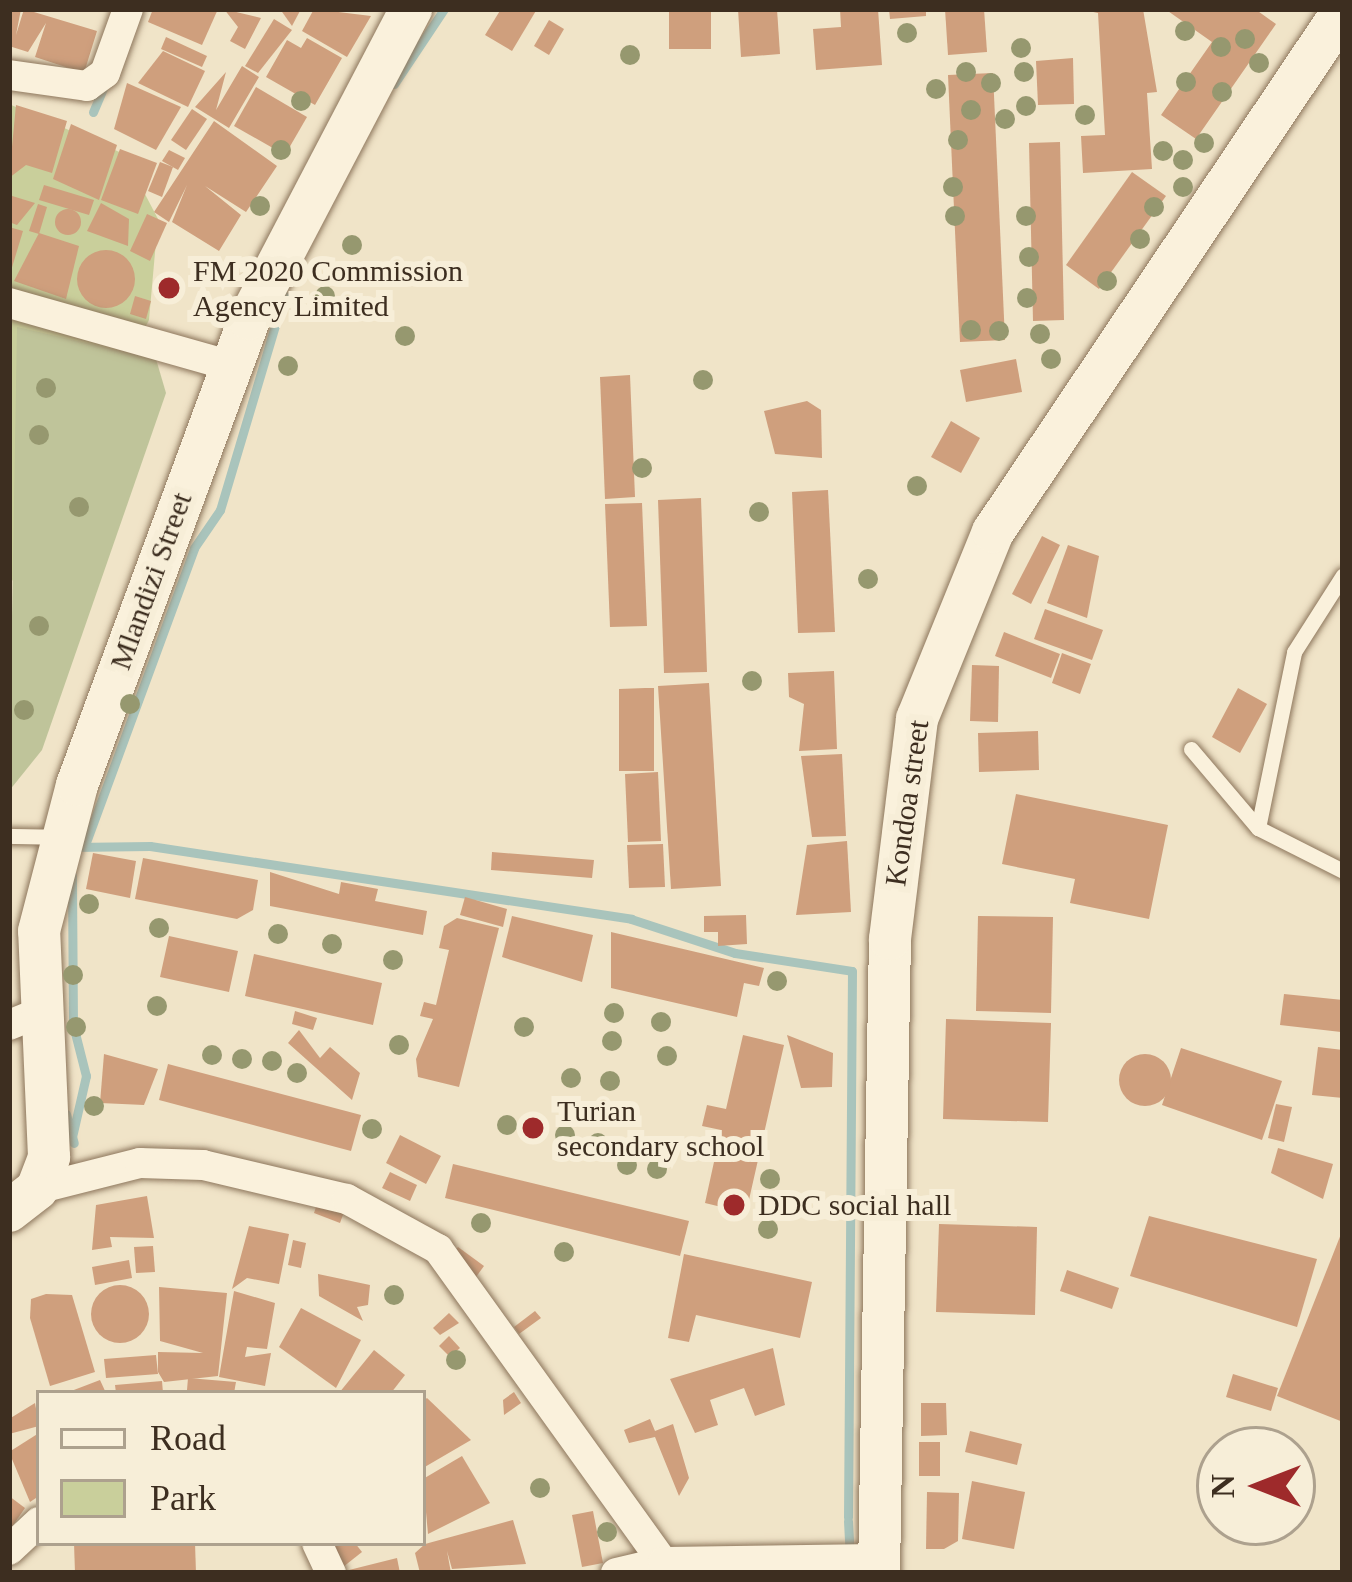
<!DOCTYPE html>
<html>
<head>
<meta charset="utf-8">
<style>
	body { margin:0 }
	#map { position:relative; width:1352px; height:1582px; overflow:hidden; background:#f0e4c8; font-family:"Times New Roman",serif }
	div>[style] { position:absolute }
	.green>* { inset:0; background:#c9cf9b }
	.cemetery>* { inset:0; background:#bfc49a }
	.stream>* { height:9px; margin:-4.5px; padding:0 4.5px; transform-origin:4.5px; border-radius:4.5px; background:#a9c4bc }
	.building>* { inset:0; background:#cf9f7d }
	.round { border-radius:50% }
	.roads { filter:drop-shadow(0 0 3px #8d765c) drop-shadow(0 0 3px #8d765c) }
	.lane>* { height:15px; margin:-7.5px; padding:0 7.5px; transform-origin:7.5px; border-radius:7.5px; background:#faf1dc }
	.street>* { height:30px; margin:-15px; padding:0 15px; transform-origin:15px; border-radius:15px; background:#faf1dc }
	.secondary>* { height:42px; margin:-21px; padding:0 21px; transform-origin:21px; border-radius:21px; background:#faf1dc }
	.trees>* { width:20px; height:20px; margin:-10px; border-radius:50%; background:#96986f }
	.dots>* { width:33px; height:33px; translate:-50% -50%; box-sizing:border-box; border:6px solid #f7eed8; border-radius:50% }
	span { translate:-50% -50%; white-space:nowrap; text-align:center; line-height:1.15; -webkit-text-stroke:12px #f7eed8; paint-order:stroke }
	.poi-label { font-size:30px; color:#3d2e20 }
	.left { translate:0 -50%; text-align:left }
	.street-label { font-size:30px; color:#3d2e20 }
	.frame { position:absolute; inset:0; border:12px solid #3d2e20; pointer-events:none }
	.legend { position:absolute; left:36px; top:1390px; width:390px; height:156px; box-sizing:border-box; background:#f7eed8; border:3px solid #ada18e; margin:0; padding:15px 21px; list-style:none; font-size:36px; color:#3d2e20 }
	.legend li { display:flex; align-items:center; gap:24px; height:60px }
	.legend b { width:60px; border:3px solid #ada18e }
	.north { position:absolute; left:1196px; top:1426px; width:120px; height:120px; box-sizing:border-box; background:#f7eed8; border:3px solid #ada18e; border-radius:50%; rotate:270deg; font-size:33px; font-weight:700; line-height:48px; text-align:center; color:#3d2e20 }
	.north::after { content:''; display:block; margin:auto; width:42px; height:54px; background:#9e2a2b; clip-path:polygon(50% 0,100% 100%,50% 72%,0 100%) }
</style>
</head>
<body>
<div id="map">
	<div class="green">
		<i style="clip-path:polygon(9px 104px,124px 154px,158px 219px,149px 320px,9px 587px)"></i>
	</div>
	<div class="cemetery">
		<i style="clip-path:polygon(17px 327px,156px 359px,166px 393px,42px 750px,9px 791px)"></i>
	</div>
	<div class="stream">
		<i style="left:394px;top:84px;width:90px;rotate:-56.3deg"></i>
		<i style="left:93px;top:112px;width:25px;rotate:-67deg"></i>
		<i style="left:85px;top:845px;width:316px;rotate:-69.8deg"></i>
		<i style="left:194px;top:548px;width:46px;rotate:-55.6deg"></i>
		<i style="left:220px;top:510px;width:224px;rotate:-73.4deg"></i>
		<i style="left:73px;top:847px;width:77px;rotate:-0.7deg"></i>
		<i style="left:150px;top:846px;width:487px;rotate:8.6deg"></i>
		<i style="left:631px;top:919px;width:109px;rotate:18.1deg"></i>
		<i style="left:735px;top:953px;width:118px;rotate:8.7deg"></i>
		<i style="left:852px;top:971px;width:546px;rotate:90.42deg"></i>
		<i style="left:66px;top:1114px;width:30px;rotate:75deg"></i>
		<i style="left:72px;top:1137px;width:63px;rotate:-77.1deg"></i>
		<i style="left:86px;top:1076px;width:53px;rotate:-104.3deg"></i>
		<i style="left:73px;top:1025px;width:150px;rotate:-90.4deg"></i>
		<i style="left:848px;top:1521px;width:35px;rotate:87deg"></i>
	</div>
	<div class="building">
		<i style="clip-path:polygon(9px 9px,21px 9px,16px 35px,24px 9px,97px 31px,84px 73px,35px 57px,46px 23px,28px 52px,9px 46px)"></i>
		<i style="clip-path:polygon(153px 9px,218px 9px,202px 45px,148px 22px)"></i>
		<i style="clip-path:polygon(224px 9px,261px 18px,245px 49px,230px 41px,238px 27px)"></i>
		<i style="clip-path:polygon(280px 9px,301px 9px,292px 26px)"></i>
		<i style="clip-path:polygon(314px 9px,371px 16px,347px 57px,302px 31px)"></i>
		<i style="clip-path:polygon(501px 9px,537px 9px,512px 51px,485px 35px)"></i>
		<i style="clip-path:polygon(669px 9px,711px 9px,711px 49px,669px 49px)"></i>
		<i style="clip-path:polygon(738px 9px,777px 9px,780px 54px,741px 57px)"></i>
		<i style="clip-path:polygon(840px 9px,878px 9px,882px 65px,816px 70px,813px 29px,841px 27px)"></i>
		<i style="clip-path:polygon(889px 9px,926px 9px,926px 16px,890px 19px)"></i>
		<i style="clip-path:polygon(945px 9px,984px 9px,987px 52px,948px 55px)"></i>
		<i style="clip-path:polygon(1079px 9px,1143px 9px,1157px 92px,1147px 93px,1152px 169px,1083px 173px,1081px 136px,1105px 135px,1098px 13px)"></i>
		<i style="clip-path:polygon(1165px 9px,1255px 9px,1276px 24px,1196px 139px,1161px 115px,1212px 42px)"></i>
		<i style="clip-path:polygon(274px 19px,292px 30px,258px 73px,245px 66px)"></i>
		<i style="clip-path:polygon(549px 20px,564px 29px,549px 55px,534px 46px)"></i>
		<i style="clip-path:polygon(166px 37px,207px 56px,202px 67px,161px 49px)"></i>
		<i style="clip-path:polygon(307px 38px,342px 58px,315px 105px,266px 77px,287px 40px,301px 48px)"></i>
		<i style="clip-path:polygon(163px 51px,205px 71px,188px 107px,138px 83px)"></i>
		<i style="clip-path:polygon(1073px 58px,1074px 104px,1038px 105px,1036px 61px)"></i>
		<i style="clip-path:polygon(242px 66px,259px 77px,229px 128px,195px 107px,226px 72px,216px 110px)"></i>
		<i style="clip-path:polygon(993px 73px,1005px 340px,960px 342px,948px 75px)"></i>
		<i style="clip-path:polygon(127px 83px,181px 107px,156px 150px,114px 129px)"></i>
		<i style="clip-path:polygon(256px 87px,307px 117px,285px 155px,234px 126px)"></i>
		<i style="clip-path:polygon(16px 105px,67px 121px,52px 173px,26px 165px,9px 178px)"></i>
		<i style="clip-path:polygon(192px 109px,207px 119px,186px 150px,171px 140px)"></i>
		<i style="clip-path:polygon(214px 121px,277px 166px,246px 212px,205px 186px,241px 215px,219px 251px,172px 222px,187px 185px,169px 222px,154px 212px)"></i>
		<i style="clip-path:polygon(71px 124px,117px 145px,99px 200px,53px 179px)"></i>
		<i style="clip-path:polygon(1060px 142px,1064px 320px,1033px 321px,1029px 143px)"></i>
		<i style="clip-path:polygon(120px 149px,157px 163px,138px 214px,101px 200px)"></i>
		<i style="clip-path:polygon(169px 150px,185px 158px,178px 170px,162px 161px)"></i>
		<i style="clip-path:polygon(160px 162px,173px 167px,162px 197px,148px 191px)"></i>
		<i style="clip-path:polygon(1132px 172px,1166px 196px,1099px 289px,1066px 265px)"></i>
		<i style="clip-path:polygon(44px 185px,94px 200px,89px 215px,39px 200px)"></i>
		<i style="clip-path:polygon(9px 195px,35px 203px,17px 225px,9px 222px)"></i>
		<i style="clip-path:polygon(101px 203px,129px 219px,128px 246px,87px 231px)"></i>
		<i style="clip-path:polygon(38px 204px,47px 207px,39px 234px,29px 231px)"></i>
		<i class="round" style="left:55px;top:209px;width:26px;height:26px"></i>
		<i style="clip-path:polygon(147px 214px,167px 223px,150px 261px,130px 251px)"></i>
		<i style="clip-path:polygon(9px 227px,23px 231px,10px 274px,9px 274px)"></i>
		<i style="clip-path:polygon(39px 233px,79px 246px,66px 299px,14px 281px)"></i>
		<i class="round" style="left:77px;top:250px;width:58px;height:58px"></i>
		<i style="clip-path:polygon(135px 296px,151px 301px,146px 319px,130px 314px)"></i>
		<i style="clip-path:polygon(1016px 359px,1022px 392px,966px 402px,960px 370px)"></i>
		<i style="clip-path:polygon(630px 375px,635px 497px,605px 499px,600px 377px)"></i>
		<i style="clip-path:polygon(807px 401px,821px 410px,822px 458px,775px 454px,764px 411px)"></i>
		<i style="clip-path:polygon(951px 421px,980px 438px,961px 473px,931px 457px)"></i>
		<i style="clip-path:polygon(828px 490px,835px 632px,798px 633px,792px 492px)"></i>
		<i style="clip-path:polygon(701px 498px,707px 672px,664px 673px,658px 500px)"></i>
		<i style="clip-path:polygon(642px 503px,647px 626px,610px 627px,605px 504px)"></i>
		<i style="clip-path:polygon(1042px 536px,1060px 545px,1031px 604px,1012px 594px)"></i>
		<i style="clip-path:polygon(1068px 545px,1099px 556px,1087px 618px,1047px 603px)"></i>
		<i style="clip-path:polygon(1045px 609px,1103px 630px,1092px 660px,1034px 639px)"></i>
		<i style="clip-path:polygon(1004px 632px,1060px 654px,1051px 678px,995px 656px)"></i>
		<i style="clip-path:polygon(1062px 653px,1091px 664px,1080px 694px,1052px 683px)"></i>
		<i style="clip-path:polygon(972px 665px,999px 666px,998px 722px,970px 721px)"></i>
		<i style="clip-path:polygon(834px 671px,837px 749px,799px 751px,804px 704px,789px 697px,788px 673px)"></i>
		<i style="clip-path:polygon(709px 683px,721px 886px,671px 889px,658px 686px)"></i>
		<i style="clip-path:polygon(645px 688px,654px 688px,654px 771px,619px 771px,619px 689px)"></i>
		<i style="clip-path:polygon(1238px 688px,1267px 704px,1240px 753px,1212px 737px)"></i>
		<i style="clip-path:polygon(1038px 731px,1039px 770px,979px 772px,978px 733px)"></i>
		<i style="clip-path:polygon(842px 754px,846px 836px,812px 837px,801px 756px)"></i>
		<i style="clip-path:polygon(658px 772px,661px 841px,628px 842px,625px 774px)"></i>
		<i style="clip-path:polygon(1016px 794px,1168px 825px,1149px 919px,1070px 903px,1075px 879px,1002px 864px)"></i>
		<i style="clip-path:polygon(847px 841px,851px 912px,796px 915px,807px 845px)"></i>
		<i style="clip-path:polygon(663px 844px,665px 887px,629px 888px,627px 845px)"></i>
		<i style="clip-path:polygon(492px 852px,594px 860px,592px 878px,491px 870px)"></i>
		<i style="clip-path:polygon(93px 853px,136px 861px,130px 898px,86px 889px)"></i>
		<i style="clip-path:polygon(143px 858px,258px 880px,253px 910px,237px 919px,135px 899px)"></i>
		<i style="clip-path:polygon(270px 872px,339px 894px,341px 882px,378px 889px,375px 901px,427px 911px,423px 935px,270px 906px)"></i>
		<i style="clip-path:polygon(465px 897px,507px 909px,503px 927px,460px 915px)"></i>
		<i style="clip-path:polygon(746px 915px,747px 944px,718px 946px,718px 932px,704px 932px,704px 916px)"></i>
		<i style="clip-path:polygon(512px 916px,593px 935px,582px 982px,502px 957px)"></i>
		<i style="clip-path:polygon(978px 916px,1053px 917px,1051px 1013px,976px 1011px)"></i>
		<i style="clip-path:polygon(457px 918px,499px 928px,459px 1087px,418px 1077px,416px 1059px,433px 1019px,420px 1016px,424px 1002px,436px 1005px,449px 950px,439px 948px,444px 926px)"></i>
		<i style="clip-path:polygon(611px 932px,764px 968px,759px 986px,744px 983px,737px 1017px,611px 988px)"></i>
		<i style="clip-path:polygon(169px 936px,238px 951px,229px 992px,160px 977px)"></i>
		<i style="clip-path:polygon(254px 954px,382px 983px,373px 1025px,245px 996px)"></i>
		<i style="clip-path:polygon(1284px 994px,1343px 1000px,1341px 1032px,1280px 1025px)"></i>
		<i style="clip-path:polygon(295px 1011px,317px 1018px,313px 1030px,292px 1024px)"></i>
		<i style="clip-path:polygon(946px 1019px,1051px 1023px,1048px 1122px,943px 1119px)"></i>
		<i style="clip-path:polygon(299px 1030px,320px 1058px,330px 1047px,360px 1073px,352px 1100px,288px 1043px)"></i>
		<i style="clip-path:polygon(743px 1035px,784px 1045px,746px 1213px,705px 1203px,721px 1130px,702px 1126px,707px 1105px,726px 1109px)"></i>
		<i style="clip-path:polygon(787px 1035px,833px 1053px,832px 1087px,801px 1088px)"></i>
		<i style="clip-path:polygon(1318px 1047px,1343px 1050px,1343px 1098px,1312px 1095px)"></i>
		<i style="clip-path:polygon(1181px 1048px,1282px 1081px,1262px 1140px,1162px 1105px)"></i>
		<i class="round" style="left:1119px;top:1054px;width:52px;height:52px"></i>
		<i style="clip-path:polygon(104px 1054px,158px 1069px,144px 1105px,100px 1103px)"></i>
		<i style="clip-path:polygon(168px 1064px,361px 1115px,351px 1151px,159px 1100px)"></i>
		<i style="clip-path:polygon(1276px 1104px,1292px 1107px,1284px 1142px,1268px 1138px)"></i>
		<i style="clip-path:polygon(400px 1135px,441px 1156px,426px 1184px,386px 1163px)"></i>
		<i style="clip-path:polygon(1278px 1148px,1333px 1164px,1323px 1199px,1271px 1173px)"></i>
		<i style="clip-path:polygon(453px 1164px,689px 1221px,680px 1256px,445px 1198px)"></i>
		<i style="clip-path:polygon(390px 1172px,417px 1185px,410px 1201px,382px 1188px)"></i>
		<i style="clip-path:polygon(147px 1196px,154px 1238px,110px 1237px,112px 1247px,92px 1250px,96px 1205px)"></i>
		<i style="clip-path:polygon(318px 1201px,344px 1212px,340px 1223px,314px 1213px)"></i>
		<i style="clip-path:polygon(1149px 1216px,1317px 1259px,1297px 1327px,1130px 1276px)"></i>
		<i style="clip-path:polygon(939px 1224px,1037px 1227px,1035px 1315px,936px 1312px)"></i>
		<i style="clip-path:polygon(249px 1226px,289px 1234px,279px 1284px,247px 1278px,232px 1289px)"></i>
		<i style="clip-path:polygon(1343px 1229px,1343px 1422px,1277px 1396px)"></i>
		<i style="clip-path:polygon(293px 1240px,306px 1243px,301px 1268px,288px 1265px)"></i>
		<i style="clip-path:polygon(153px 1246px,155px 1272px,136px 1273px,134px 1247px)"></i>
		<i style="clip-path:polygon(458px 1247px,484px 1266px,476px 1277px,450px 1257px)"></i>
		<i style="clip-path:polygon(684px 1254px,812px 1282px,800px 1338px,696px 1315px,689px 1342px,668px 1338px)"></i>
		<i style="clip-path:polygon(129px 1260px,132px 1278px,95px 1285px,92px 1267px)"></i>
		<i style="clip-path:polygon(1067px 1270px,1119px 1288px,1112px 1309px,1060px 1291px)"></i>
		<i style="clip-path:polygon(318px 1274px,370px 1285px,368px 1305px,357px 1307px,363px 1321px,319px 1296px)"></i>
		<i class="round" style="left:91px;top:1285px;width:58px;height:58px"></i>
		<i style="clip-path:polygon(159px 1287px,227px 1293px,218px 1376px,164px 1382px,158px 1372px,158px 1352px,203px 1353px,160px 1341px)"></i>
		<i style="clip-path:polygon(234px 1291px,275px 1303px,267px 1349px,247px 1347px,245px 1357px,271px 1353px,265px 1386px,219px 1377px)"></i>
		<i style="clip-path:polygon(46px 1294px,72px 1295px,95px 1372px,50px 1386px,30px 1318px,31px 1299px)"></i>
		<i style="clip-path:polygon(301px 1308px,361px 1340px,336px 1388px,279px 1347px)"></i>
		<i style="clip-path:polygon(535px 1311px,541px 1318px,519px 1334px,514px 1327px)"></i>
		<i style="clip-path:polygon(449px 1313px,459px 1323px,440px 1335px,433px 1328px)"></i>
		<i style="clip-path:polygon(449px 1336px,460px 1348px,450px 1357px,439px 1346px)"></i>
		<i style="clip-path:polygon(773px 1348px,785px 1405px,755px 1416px,744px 1388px,710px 1400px,718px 1425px,695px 1433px,670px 1379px)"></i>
		<i style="clip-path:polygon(374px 1350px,405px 1375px,391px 1393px,339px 1393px)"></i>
		<i style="clip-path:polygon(156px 1355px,158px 1374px,106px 1378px,104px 1359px)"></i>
		<i style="clip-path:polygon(1233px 1374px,1278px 1388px,1271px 1411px,1226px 1397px)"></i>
		<i style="clip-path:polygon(188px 1378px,236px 1382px,234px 1393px,187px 1390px)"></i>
		<i style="clip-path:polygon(100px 1380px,106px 1393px,66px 1393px)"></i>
		<i style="clip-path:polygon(162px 1381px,163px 1393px,116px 1393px,115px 1385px)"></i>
		<i style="clip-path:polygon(514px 1392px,521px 1403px,504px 1415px,503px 1400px)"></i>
		<i style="clip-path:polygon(427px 1398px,471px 1440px,423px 1468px,423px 1401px)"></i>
		<i style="clip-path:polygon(35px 1403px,39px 1426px,9px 1434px,9px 1419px)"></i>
		<i style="clip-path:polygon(921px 1403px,946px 1403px,947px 1435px,921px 1436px)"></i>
		<i style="clip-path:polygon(650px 1419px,655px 1431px,673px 1424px,689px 1478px,679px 1496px,655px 1437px,629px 1443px,624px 1430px)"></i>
		<i style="clip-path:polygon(970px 1431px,1022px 1444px,1017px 1465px,965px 1452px)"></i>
		<i style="clip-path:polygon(39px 1433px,39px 1496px,30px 1502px,9px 1452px)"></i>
		<i style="clip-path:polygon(919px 1442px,940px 1442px,940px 1476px,919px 1476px)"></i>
		<i style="clip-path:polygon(462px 1456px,490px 1503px,428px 1534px,423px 1479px)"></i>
		<i style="clip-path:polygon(972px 1481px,1025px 1492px,1014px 1549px,962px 1539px)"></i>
		<i style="clip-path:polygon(927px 1492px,959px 1493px,958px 1541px,944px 1549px,926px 1549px)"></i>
		<i style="clip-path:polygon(9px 1496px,25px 1508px,9px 1531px)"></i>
		<i style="clip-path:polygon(593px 1511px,603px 1563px,582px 1567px,572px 1515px)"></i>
		<i style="clip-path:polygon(513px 1520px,526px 1564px,452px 1569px,447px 1551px,451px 1573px,420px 1573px,415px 1553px,425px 1544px)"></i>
		<i style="clip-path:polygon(74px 1543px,195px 1543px,196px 1573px,75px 1573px)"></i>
		<i style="clip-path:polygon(325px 1543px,355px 1543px,362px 1552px,343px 1567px)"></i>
		<i style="clip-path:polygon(397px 1558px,400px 1573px,345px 1573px,345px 1571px)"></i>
	</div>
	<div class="roads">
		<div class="lane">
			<i style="left:1191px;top:749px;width:104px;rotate:49.7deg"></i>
			<i style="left:1258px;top:828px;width:95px;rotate:26.8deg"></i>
			<i style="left:1258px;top:828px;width:180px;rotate:-78.4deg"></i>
			<i style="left:1294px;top:652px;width:91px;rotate:-57.5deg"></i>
			<i style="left:9px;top:836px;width:51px;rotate:1.1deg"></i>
		</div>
		<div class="street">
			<i style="left:9px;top:75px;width:79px;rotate:8deg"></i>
			<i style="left:87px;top:86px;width:22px;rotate:-36deg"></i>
			<i style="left:105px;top:73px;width:68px;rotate:-70.2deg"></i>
			<i style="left:9px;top:303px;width:231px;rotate:15.8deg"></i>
			<i style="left:9px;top:1025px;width:31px;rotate:-22deg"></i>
			<i style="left:37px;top:1189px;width:106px;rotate:-14.2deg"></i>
			<i style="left:140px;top:1163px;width:63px;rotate:1.8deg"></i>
			<i style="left:203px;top:1165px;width:148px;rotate:13.3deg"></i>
			<i style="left:347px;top:1199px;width:104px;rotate:28.8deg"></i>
			<i style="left:438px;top:1249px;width:385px;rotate:54.3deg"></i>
			<i style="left:317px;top:1543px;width:33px;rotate:65deg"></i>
			<i style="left:9px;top:1550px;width:41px;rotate:-43deg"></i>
			<i style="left:616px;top:1573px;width:48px;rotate:-13.2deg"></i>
			<i style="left:663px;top:1562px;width:216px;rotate:-0.8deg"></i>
		</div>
		<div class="secondary">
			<i style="left:9px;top:1211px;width:36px;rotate:-38deg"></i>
			<i style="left:37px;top:1189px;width:34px;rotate:-69deg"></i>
			<i style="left:49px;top:1157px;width:226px;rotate:-92.5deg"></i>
			<i style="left:39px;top:931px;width:151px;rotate:-75.4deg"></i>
			<i style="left:77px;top:785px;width:497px;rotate:-69.7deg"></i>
			<i style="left:249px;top:319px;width:350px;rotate:-62.4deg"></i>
			<i style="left:879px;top:1573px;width:634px;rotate:-89.01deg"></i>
			<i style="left:890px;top:939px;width:222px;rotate:-83deg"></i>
			<i style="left:917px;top:719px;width:202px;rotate:-67.9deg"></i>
			<i style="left:993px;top:532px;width:628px;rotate:-56.11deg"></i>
		</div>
	</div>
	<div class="trees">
		<i style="left:1185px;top:31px"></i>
		<i style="left:907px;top:33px"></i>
		<i style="left:1245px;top:39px"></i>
		<i style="left:1221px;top:47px"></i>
		<i style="left:1021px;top:48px"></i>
		<i style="left:630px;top:55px"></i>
		<i style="left:1259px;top:63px"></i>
		<i style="left:966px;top:72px"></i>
		<i style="left:1024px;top:72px"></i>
		<i style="left:1186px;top:82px"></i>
		<i style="left:991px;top:83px"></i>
		<i style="left:936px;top:89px"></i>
		<i style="left:1222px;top:92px"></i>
		<i style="left:301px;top:101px"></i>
		<i style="left:1026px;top:106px"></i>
		<i style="left:971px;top:110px"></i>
		<i style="left:1085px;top:115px"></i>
		<i style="left:1005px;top:119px"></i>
		<i style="left:958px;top:140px"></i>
		<i style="left:1204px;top:143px"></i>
		<i style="left:281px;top:150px"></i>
		<i style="left:1163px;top:151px"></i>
		<i style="left:1183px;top:160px"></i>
		<i style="left:953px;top:187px"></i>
		<i style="left:1183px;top:187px"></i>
		<i style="left:260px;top:206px"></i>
		<i style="left:1154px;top:207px"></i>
		<i style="left:955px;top:216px"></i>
		<i style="left:1026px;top:216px"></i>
		<i style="left:1140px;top:239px"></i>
		<i style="left:352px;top:245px"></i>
		<i style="left:1029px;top:257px"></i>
		<i style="left:1107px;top:281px"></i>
		<i style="left:325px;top:296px"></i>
		<i style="left:1027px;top:298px"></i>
		<i style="left:971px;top:330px"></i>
		<i style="left:999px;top:331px"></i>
		<i style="left:1040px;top:334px"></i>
		<i style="left:405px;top:336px"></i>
		<i style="left:1051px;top:359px"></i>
		<i style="left:288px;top:366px"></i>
		<i style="left:703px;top:380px"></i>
		<i style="left:46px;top:388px"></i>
		<i style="left:39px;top:435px"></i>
		<i style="left:642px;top:468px"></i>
		<i style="left:917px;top:486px"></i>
		<i style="left:79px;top:507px"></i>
		<i style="left:759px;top:512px"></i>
		<i style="left:868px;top:579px"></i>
		<i style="left:39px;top:626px"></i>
		<i style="left:752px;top:681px"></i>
		<i style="left:130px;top:704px"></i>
		<i style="left:24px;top:710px"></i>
		<i style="left:89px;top:904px"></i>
		<i style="left:159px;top:928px"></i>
		<i style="left:278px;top:934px"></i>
		<i style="left:332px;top:944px"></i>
		<i style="left:393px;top:960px"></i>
		<i style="left:73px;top:975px"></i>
		<i style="left:777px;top:981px"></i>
		<i style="left:157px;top:1006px"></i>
		<i style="left:614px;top:1013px"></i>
		<i style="left:661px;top:1022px"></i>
		<i style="left:76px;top:1027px"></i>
		<i style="left:524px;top:1027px"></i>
		<i style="left:612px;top:1041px"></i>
		<i style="left:399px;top:1045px"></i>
		<i style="left:212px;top:1055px"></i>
		<i style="left:667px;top:1056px"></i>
		<i style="left:242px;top:1059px"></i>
		<i style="left:272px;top:1061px"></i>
		<i style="left:297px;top:1073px"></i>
		<i style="left:571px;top:1078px"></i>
		<i style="left:610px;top:1081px"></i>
		<i style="left:94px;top:1106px"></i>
		<i style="left:507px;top:1125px"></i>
		<i style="left:372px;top:1129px"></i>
		<i style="left:531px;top:1132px"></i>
		<i style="left:565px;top:1135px"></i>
		<i style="left:598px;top:1143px"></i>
		<i style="left:627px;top:1165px"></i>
		<i style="left:657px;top:1169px"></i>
		<i style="left:770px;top:1179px"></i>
		<i style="left:481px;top:1223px"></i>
		<i style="left:768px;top:1229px"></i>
		<i style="left:564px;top:1252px"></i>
		<i style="left:394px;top:1295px"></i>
		<i style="left:456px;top:1360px"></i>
		<i style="left:540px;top:1488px"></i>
		<i style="left:607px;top:1532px"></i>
	</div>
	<div class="dots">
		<i style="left:169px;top:288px;background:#9e2a2b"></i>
		<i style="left:533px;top:1128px;background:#9e2a2b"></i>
		<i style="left:734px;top:1205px;background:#9e2a2b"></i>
	</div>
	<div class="poi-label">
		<span class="left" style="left:193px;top:288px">FM 2020 Commission<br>Agency Limited</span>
		<span class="left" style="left:557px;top:1128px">Turian<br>secondary school</span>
		<span class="left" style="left:758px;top:1205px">DDC social hall</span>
	</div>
	<div class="street-label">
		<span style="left:151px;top:581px;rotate:-70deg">Mlandizi Street</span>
		<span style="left:907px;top:803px;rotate:-82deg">Kondoa street</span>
	</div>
	<div class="frame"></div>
	<ul class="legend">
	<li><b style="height:15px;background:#faf1dc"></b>Road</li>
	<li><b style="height:33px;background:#c9cf9b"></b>Park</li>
	</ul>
	<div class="north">N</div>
</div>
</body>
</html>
